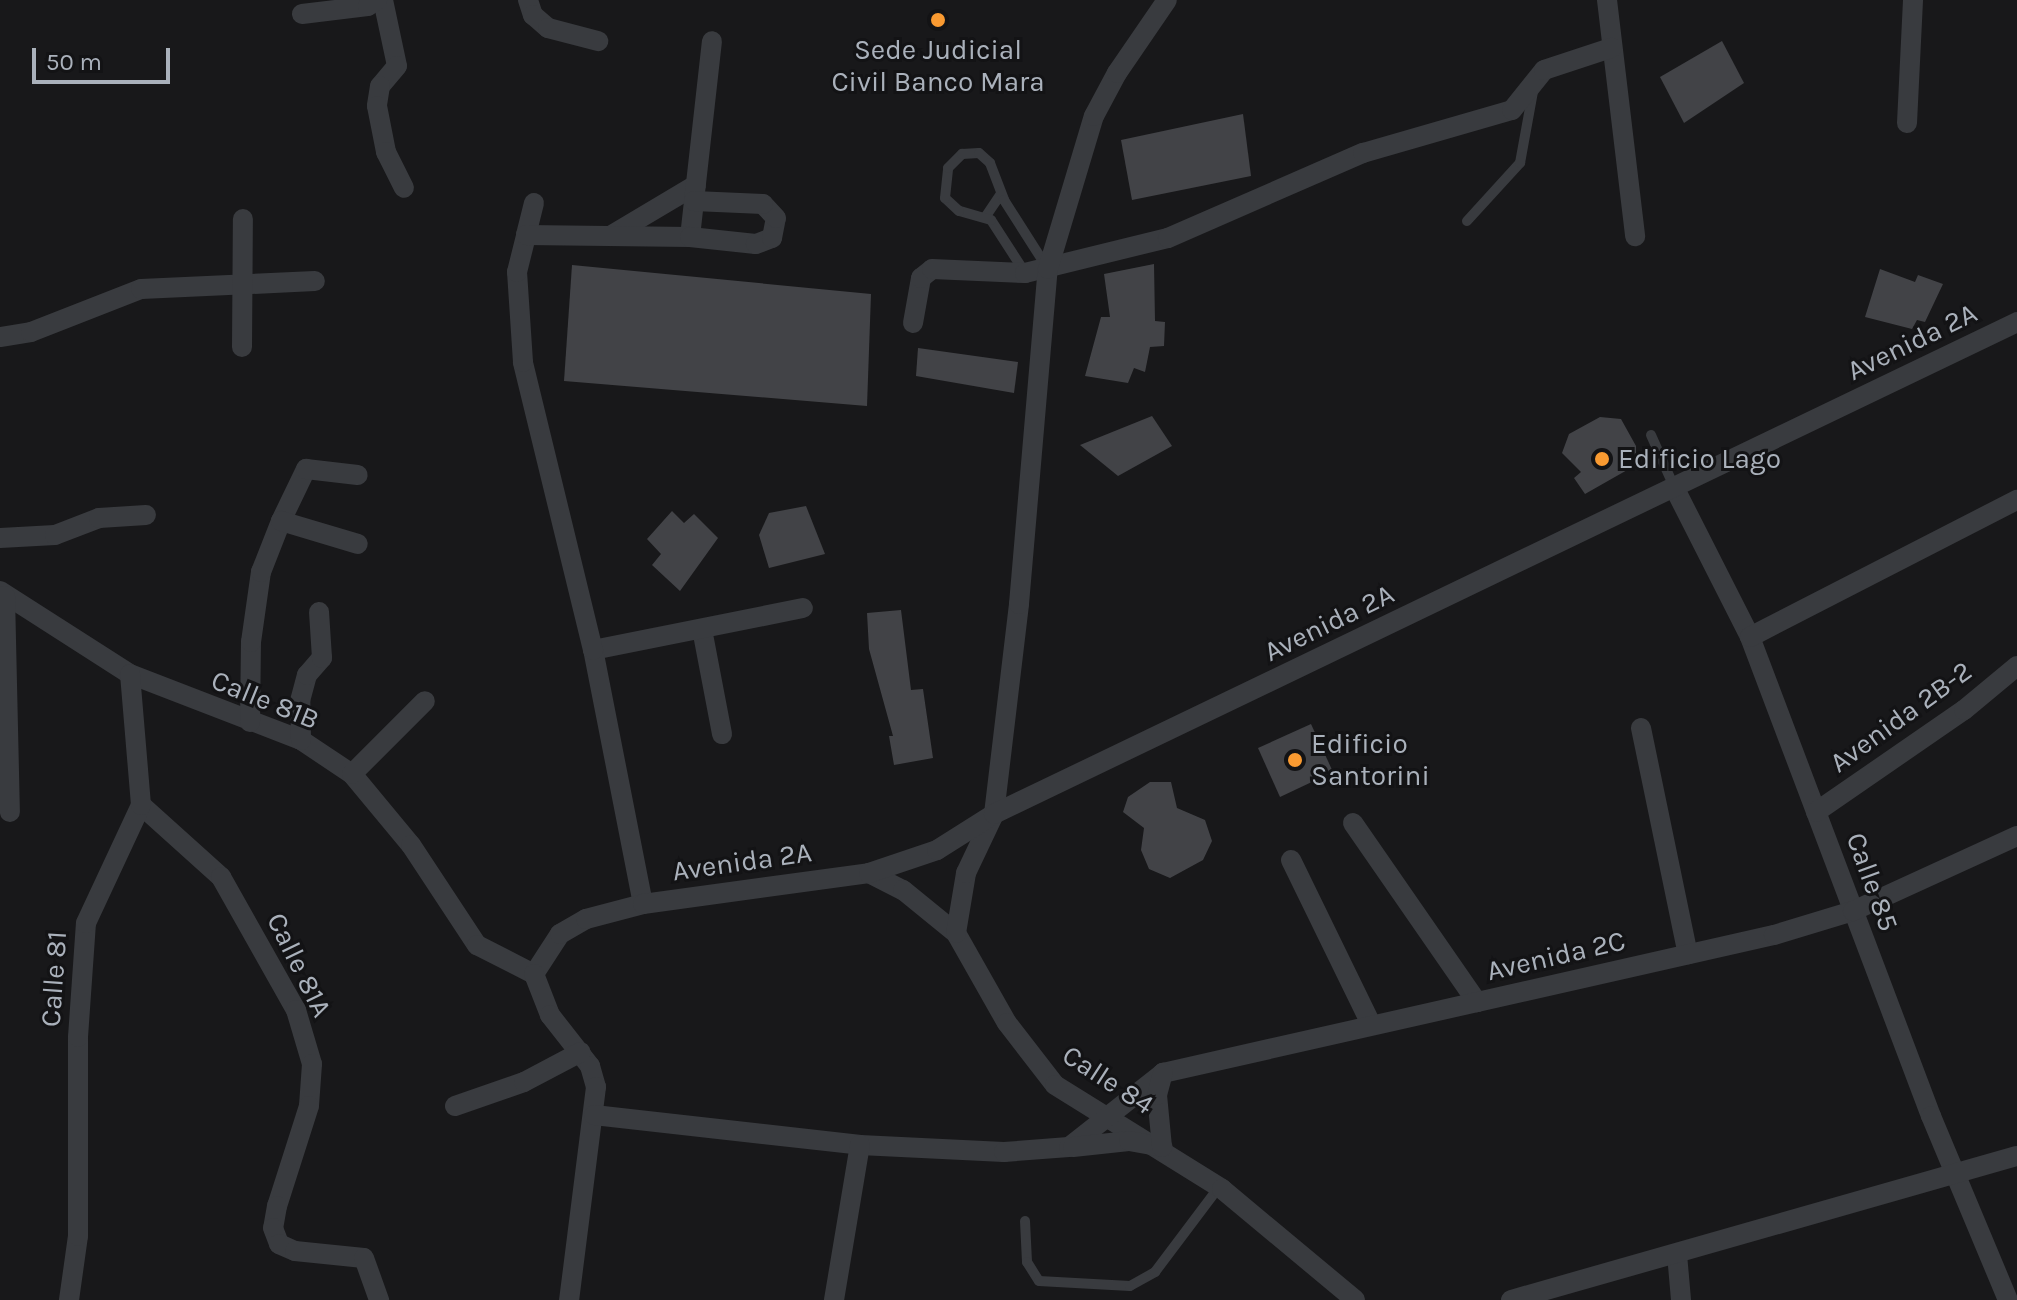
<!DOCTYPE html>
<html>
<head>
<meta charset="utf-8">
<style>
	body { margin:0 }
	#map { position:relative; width:2017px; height:1300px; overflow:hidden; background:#18181a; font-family:Karla,sans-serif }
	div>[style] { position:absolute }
	.building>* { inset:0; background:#424347 }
	.lane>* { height:10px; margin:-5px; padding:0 5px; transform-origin:5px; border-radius:5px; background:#393b3f }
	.street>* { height:20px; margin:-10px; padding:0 10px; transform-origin:10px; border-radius:10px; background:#393b3f }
	.dots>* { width:22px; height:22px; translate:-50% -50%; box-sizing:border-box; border:4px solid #131315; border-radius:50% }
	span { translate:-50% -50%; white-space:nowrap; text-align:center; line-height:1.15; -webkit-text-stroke:6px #131315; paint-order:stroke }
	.poi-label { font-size:28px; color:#aab1bb }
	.left { translate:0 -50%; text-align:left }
	.street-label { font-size:28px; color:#aab1bb }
	.scale { position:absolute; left:32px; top:48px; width:138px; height:36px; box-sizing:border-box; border:4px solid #aab1bb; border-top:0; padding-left:10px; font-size:24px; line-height:28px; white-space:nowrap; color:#aab1bb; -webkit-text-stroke:6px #131315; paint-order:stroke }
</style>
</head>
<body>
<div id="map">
	<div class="building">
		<i style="clip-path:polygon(1722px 41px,1744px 83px,1684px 123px,1660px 77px)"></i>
		<i style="clip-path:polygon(1243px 114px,1251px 176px,1132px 200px,1121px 140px)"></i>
		<i style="clip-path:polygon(1154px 264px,1155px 321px,1165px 322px,1164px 346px,1150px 347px,1145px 372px,1134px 368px,1128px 383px,1085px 376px,1101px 317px,1110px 317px,1104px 274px)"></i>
		<i style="clip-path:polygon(572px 265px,871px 294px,867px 406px,564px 381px)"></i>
		<i style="clip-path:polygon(1880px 269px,1915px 282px,1918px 275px,1943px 284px,1925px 322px,1917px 320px,1912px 329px,1865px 317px)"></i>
		<i style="clip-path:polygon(918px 348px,1018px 362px,1014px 393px,916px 376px)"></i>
		<i style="clip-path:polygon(1152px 416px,1172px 446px,1118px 476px,1080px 445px)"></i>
		<i style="clip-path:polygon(1600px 417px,1621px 419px,1636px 446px,1636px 465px,1585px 494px,1574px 478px,1581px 472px,1562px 453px,1569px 434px)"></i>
		<i style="clip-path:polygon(806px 506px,825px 554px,769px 568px,759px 535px,769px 513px)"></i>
		<i style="clip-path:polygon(672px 511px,684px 523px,694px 514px,718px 538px,680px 591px,652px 565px,661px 554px,647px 539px)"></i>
		<i style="clip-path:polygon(901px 610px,911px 690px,923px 689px,933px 758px,894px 765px,889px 736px,893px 736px,869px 649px,867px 613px)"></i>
		<i style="clip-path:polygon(1311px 724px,1333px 772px,1280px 797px,1258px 748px)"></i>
		<i style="clip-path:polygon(1150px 782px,1171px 782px,1177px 808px,1205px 820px,1212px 841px,1203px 860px,1170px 878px,1149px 869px,1141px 850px,1144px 828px,1123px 812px,1128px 797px)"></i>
	</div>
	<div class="lane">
		<i style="left:986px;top:216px;width:27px;rotate:-56deg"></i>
		<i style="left:1467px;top:221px;width:79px;rotate:-47.6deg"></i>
		<i style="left:1520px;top:163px;width:78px;rotate:-79.7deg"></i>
		<i style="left:1024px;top:271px;width:61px;rotate:-122.9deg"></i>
		<i style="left:991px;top:220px;width:33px;rotate:-164deg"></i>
		<i style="left:959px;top:211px;width:19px;rotate:-137deg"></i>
		<i style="left:945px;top:198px;width:30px;rotate:-84deg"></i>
		<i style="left:948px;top:168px;width:20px;rotate:-45deg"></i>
		<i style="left:962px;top:154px;width:17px;rotate:-3deg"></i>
		<i style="left:979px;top:153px;width:15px;rotate:42deg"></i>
		<i style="left:990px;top:163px;width:40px;rotate:69deg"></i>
		<i style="left:1004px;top:200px;width:82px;rotate:57.5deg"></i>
		<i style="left:1651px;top:435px;width:59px;rotate:66deg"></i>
		<i style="left:1025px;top:1221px;width:41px;rotate:87.2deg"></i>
		<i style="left:1027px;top:1262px;width:22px;rotate:58deg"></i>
		<i style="left:1039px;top:1281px;width:91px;rotate:3.1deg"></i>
		<i style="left:1130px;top:1286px;width:29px;rotate:-29deg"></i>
		<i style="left:1155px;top:1272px;width:106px;rotate:-53deg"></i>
	</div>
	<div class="street">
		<i style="left:383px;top:0;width:67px;rotate:78deg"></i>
		<i style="left:397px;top:66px;width:26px;rotate:130deg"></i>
		<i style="left:380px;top:86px;width:20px;rotate:99deg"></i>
		<i style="left:377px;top:106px;width:47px;rotate:78.9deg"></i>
		<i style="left:386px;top:152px;width:40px;rotate:63.4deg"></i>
		<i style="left:528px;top:0;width:16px;rotate:72deg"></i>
		<i style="left:533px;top:15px;width:20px;rotate:41deg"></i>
		<i style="left:548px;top:28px;width:52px;rotate:14.6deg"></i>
		<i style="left:1607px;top:0;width:238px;rotate:83.2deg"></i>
		<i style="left:302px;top:14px;width:66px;rotate:-6.9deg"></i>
		<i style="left:368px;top:6px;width:11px;rotate:-34deg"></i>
		<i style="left:1907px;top:123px;width:123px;rotate:-87.2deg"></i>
		<i style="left:526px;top:235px;width:33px;rotate:-76deg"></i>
		<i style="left:610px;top:236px;width:100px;rotate:-30.7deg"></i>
		<i style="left:690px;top:237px;width:197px;rotate:-83.6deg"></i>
		<i style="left:913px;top:323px;width:46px;rotate:-79.9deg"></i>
		<i style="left:921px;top:278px;width:14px;rotate:-39deg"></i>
		<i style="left:932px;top:269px;width:93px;rotate:2.5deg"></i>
		<i style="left:1025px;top:273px;width:147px;rotate:-13.8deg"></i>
		<i style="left:1168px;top:238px;width:213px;rotate:-23.6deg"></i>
		<i style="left:1363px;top:153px;width:155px;rotate:-16.1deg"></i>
		<i style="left:1512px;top:110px;width:51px;rotate:-51.3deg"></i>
		<i style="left:1544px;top:70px;width:71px;rotate:-18.2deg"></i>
		<i style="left:0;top:337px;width:31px;rotate:-9deg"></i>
		<i style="left:31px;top:332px;width:118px;rotate:-21.4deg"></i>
		<i style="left:141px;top:289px;width:174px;rotate:-2.6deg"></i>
		<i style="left:242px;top:347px;width:128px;rotate:-89.6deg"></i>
		<i style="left:1675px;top:489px;width:166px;rotate:63.1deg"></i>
		<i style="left:1750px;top:637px;width:512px;rotate:69.3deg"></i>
		<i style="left:1931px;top:1116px;width:199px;rotate:67.3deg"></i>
		<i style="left:281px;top:521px;width:58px;rotate:-64.3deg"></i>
		<i style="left:306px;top:469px;width:52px;rotate:6.6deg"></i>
		<i style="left:0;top:538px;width:55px;rotate:-3.1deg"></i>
		<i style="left:55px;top:535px;width:47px;rotate:-21.1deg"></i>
		<i style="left:99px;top:518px;width:47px;rotate:-3.7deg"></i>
		<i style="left:0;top:591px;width:154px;rotate:32.6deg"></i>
		<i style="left:130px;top:674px;width:183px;rotate:21.1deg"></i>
		<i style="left:301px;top:740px;width:61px;rotate:33.7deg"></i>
		<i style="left:352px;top:774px;width:92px;rotate:50.3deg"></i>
		<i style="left:411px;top:845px;width:120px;rotate:56.6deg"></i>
		<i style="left:477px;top:945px;width:64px;rotate:27deg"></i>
		<i style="left:5px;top:596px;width:216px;rotate:88.7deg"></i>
		<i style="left:702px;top:629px;width:107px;rotate:79.2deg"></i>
		<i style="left:1750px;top:637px;width:300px;rotate:-27.2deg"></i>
		<i style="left:593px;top:650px;width:214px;rotate:-11.3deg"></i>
		<i style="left:250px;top:722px;width:80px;rotate:-89.3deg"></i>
		<i style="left:251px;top:642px;width:71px;rotate:-81.9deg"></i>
		<i style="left:261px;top:572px;width:55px;rotate:-68.6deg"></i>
		<i style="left:281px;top:521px;width:80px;rotate:16.6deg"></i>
		<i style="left:1641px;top:728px;width:231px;rotate:78.3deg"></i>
		<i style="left:301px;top:740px;width:39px;rotate:-91deg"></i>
		<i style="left:300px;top:701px;width:27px;rotate:-75deg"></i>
		<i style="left:307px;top:675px;width:23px;rotate:-49deg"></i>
		<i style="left:322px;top:658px;width:46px;rotate:-93.7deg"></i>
		<i style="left:352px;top:774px;width:103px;rotate:-45deg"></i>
		<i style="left:141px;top:805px;width:108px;rotate:42deg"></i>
		<i style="left:221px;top:877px;width:153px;rotate:60.6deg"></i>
		<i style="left:296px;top:1010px;width:56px;rotate:73.5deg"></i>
		<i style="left:312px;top:1064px;width:42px;rotate:94.1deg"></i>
		<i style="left:309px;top:1106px;width:105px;rotate:107.7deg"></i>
		<i style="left:277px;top:1206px;width:22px;rotate:100deg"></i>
		<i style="left:273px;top:1228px;width:17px;rotate:69deg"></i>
		<i style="left:279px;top:1244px;width:17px;rotate:24deg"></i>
		<i style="left:295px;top:1251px;width:69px;rotate:5.8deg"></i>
		<i style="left:364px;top:1258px;width:45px;rotate:70.3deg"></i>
		<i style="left:1816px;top:812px;width:180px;rotate:-34.6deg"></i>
		<i style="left:1964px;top:710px;width:69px;rotate:-39.7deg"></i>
		<i style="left:1353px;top:823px;width:218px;rotate:55.3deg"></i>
		<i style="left:1291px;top:860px;width:182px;rotate:64deg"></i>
		<i style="left:869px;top:873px;width:38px;rotate:27deg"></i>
		<i style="left:903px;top:890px;width:68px;rotate:39.1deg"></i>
		<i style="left:956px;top:933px;width:103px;rotate:60.5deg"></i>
		<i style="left:1007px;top:1023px;width:78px;rotate:52.3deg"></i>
		<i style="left:1055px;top:1085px;width:197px;rotate:31.9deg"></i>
		<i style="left:1222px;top:1189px;width:173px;rotate:39.8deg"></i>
		<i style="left:643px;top:904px;width:259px;rotate:-101.1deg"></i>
		<i style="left:593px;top:650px;width:296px;rotate:-103.7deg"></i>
		<i style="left:523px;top:362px;width:90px;rotate:-93.8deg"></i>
		<i style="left:517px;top:272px;width:38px;rotate:-76deg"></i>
		<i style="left:526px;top:235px;width:164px;rotate:0.7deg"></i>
		<i style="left:690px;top:237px;width:66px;rotate:6.1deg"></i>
		<i style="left:756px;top:244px;width:17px;rotate:-21deg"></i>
		<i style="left:772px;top:238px;width:20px;rotate:-79deg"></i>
		<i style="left:776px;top:218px;width:19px;rotate:-133deg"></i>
		<i style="left:763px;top:204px;width:69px;rotate:-177.5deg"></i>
		<i style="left:956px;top:933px;width:61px;rotate:-80.5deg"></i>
		<i style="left:966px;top:873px;width:65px;rotate:-64.6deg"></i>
		<i style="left:994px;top:814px;width:211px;rotate:-83.2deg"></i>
		<i style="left:1019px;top:604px;width:336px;rotate:-85.1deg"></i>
		<i style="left:1048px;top:269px;width:160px;rotate:-73.3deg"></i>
		<i style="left:1094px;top:116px;width:49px;rotate:-61.9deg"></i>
		<i style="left:1117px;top:73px;width:88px;rotate:-55.6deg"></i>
		<i style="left:534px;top:974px;width:48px;rotate:-57deg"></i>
		<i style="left:560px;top:934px;width:30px;rotate:-30deg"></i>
		<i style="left:586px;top:919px;width:59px;rotate:-14.7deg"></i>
		<i style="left:643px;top:904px;width:228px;rotate:-7.8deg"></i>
		<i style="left:869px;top:873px;width:72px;rotate:-18.7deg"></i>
		<i style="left:937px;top:850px;width:67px;rotate:-32.3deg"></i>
		<i style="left:994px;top:814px;width:1135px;rotate:-25.68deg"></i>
		<i style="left:534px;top:974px;width:44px;rotate:68.7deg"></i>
		<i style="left:550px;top:1015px;width:65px;rotate:51.9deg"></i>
		<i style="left:590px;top:1066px;width:22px;rotate:74deg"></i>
		<i style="left:596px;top:1087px;width:215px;rotate:97.2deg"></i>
		<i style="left:455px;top:1106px;width:73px;rotate:-19.2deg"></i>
		<i style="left:524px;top:1082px;width:64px;rotate:-27.8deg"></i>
		<i style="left:594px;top:1115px;width:268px;rotate:6.4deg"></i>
		<i style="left:860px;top:1145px;width:144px;rotate:2.8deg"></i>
		<i style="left:1004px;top:1152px;width:65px;rotate:-4.4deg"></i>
		<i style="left:1069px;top:1147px;width:120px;rotate:-38.2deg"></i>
		<i style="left:1163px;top:1073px;width:626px;rotate:-12.73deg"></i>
		<i style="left:1774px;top:935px;width:83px;rotate:-16.9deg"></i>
		<i style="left:1853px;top:911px;width:180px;rotate:-24.6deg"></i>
		<i style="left:1073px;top:1147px;width:56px;rotate:-6.1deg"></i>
		<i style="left:1129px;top:1141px;width:34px;rotate:10deg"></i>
		<i style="left:1162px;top:1147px;width:52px;rotate:-95.5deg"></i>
		<i style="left:1157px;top:1095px;width:23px;rotate:-75deg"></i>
		<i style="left:1677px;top:1254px;width:46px;rotate:85deg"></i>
		<i style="left:69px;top:1300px;width:65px;rotate:-82deg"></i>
		<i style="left:78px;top:1236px;width:199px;rotate:-90deg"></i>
		<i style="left:78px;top:1037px;width:114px;rotate:-86deg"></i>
		<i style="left:86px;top:923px;width:130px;rotate:-65deg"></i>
		<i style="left:141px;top:805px;width:131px;rotate:-94.8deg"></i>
		<i style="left:834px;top:1300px;width:157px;rotate:-80.5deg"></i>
		<i style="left:1511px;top:1300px;width:526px;rotate:-15.89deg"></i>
	</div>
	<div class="dots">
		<i style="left:938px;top:20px;background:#f99a31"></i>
		<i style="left:1602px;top:459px;background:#f99a31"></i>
		<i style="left:1295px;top:760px;background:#f99a31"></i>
	</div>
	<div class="poi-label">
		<span style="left:938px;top:66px">Sede Judicial<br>Civil Banco Mara</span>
		<span class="left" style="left:1618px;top:459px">Edificio Lago</span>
		<span class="left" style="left:1311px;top:760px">Edificio<br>Santorini</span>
	</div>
	<div class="street-label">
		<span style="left:1912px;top:342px;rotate:-26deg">Avenida 2A</span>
		<span style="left:1329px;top:623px;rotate:-26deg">Avenida 2A</span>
		<span style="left:265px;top:700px;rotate:22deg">Calle 81B</span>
		<span style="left:1901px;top:717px;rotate:-36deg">Avenida 2B-2</span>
		<span style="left:742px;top:862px;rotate:-8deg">Avenida 2A</span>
		<span style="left:1872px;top:882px;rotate:70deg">Calle 85</span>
		<span style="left:1556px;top:956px;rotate:-13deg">Avenida 2C</span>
		<span style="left:299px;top:965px;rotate:64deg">Calle 81A</span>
		<span style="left:54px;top:979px;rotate:-86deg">Calle 81</span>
		<span style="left:1108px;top:1080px;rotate:33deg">Calle 84</span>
	</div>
	<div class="scale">50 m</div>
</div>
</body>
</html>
